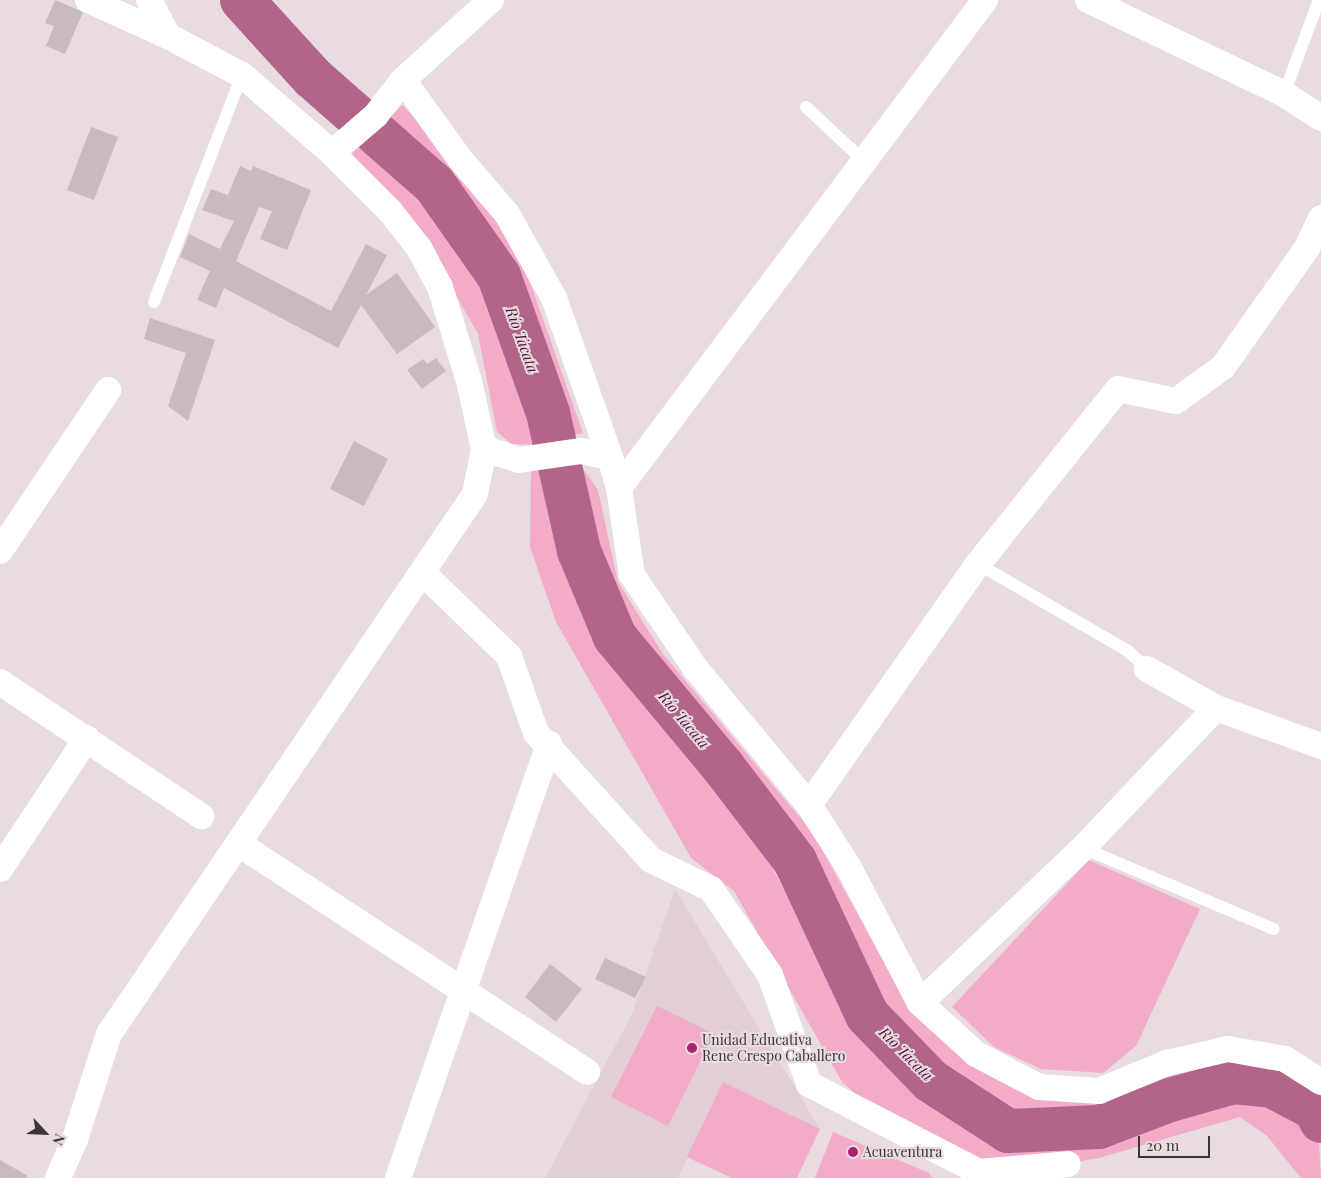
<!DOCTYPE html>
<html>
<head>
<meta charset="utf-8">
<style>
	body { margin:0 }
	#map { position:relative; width:1321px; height:1178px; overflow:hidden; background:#e8dce1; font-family:"Playfair Display",serif }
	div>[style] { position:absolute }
	.built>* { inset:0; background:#e3ced6 }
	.green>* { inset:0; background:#f2abc9 }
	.river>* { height:44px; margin:-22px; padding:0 22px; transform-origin:22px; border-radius:22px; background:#b36589 }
	.building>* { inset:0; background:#c7bbc0 }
	.lane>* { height:12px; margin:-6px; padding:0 6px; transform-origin:6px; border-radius:6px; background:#fff }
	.street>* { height:26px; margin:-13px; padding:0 13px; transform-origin:13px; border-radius:13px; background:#fff }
	.dots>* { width:14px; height:14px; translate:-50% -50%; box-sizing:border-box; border:2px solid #e8dce1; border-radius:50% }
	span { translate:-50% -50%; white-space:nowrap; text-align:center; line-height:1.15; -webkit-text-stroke:4px #e8dce1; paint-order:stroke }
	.poi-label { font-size:14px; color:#3a3537 }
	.left { translate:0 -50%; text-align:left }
	.water-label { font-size:15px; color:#560d36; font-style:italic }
	.north { position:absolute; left:20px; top:1108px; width:50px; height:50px; -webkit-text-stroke:4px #e8dce1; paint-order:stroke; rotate:115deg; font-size:14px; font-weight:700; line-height:20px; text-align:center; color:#3a3537 }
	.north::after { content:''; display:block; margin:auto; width:18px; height:22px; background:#3a3537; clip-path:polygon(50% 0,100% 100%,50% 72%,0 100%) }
	.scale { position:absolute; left:1138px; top:1136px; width:72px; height:22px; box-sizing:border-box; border:2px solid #3a3537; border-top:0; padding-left:6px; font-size:15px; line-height:18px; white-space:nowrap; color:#3a3537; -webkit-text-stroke:4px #e8dce1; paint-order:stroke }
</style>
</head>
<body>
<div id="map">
	<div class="built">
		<i style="clip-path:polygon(675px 889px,820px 1129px,723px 1082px,678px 1178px,545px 1178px,632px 1014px)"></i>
	</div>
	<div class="green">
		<i style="clip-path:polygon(402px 105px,482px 188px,523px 262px,583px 433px,566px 436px,510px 275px,439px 172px,384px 124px)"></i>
		<i style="clip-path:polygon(366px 140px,427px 195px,491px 288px,525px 376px,538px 445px,512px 444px,497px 432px,478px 334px,418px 229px,342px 153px)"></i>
		<i style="clip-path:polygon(568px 463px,581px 466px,598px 490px,618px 582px,663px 654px,813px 833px,902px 995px,1030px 1087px,1243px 1060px,1276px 1061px,1321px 1092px,1321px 1108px,1302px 1090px,1270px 1075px,1221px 1074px,1176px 1084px,1112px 1111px,1050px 1117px,1007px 1111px,943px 1068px,878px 1004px,801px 852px,626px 636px,588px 548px)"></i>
		<i style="clip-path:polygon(531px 470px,550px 470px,568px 547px,603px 639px,727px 795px,769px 861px,858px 1032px,916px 1090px,988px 1144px,1099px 1137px,1231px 1092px,1259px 1096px,1290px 1108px,1319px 1141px,1321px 1178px,1301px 1178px,1267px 1136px,1240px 1117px,1099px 1158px,1070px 1163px,975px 1168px,897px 1131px,842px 1082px,734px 891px,691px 858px,556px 622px,530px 547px)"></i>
		<i style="clip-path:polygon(1089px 860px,1200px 909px,1136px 1046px,1103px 1073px,1041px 1069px,994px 1047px,952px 1007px)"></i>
		<i style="clip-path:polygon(657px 1006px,714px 1034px,668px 1126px,611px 1097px)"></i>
		<i style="clip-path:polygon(723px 1082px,820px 1129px,797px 1178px,732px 1178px,687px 1157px)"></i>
		<i style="clip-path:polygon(833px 1132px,929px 1173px,932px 1178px,815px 1178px)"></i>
	</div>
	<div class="river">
		<i style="left:242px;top:0;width:104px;rotate:47.7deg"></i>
		<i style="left:312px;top:77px;width:162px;rotate:41.3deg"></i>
		<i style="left:434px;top:184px;width:113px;rotate:54.8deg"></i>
		<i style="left:499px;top:276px;width:145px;rotate:70.3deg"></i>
		<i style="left:548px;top:413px;width:141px;rotate:77.3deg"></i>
		<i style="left:579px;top:551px;width:93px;rotate:67.3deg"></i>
		<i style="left:615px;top:637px;width:170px;rotate:50.2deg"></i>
		<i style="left:724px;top:768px;width:117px;rotate:52.6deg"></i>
		<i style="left:795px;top:861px;width:170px;rotate:64.9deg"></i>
		<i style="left:867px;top:1015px;width:92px;rotate:45.9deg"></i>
		<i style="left:931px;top:1081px;width:92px;rotate:33deg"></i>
		<i style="left:1008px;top:1131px;width:91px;rotate:-2.5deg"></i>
		<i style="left:1099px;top:1127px;width:76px;rotate:-20.8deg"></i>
		<i style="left:1170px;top:1100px;width:66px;rotate:-15.7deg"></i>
		<i style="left:1234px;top:1082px;width:38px;rotate:6deg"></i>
		<i style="left:1272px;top:1086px;width:50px;rotate:27.6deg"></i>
		<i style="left:1316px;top:1109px;width:13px;rotate:67deg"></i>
	</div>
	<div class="building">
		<i style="clip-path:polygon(55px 0,83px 12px,65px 54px,46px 46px,54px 26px,45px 23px)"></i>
		<i style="clip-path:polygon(91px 127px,118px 137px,94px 200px,67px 190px)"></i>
		<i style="clip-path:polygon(240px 166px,251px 171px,253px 166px,311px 190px,287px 250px,260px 239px,272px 211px,259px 207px,236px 261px,331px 311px,366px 244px,387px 255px,366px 295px,397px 273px,435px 327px,397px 354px,361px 305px,338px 348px,224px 288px,216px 308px,197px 300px,210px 271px,180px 257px,189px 234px,220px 249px,234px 221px,202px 210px,211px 189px,236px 198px,228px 195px)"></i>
		<i style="clip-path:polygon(150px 318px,215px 340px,188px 421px,168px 406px,186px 353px,144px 339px)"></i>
		<i style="clip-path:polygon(436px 358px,446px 371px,422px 389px,407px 370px,423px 359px,427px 364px)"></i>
		<i style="clip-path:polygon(354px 441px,388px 459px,364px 506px,330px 489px)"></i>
		<i style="clip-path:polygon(605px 958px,646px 977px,635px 998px,595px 979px)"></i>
		<i style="clip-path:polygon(550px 964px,582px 989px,556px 1022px,525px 997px)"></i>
		<i style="clip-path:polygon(0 1160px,28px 1176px,27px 1178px,0 1178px)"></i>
	</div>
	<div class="lane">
		<i style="left:1284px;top:94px;width:100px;rotate:-69.6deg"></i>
		<i style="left:806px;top:107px;width:79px;rotate:43deg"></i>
		<i style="left:154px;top:302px;width:243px;rotate:-68.8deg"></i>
		<i style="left:978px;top:564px;width:173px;rotate:30.1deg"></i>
		<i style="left:1128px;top:651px;width:26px;rotate:43deg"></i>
		<i style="left:1083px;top:848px;width:207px;rotate:23deg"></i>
	</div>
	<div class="street">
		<i style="left:88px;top:0;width:88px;rotate:24.2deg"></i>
		<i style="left:168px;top:36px;width:84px;rotate:27.8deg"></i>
		<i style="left:242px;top:75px;width:119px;rotate:40.9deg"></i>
		<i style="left:332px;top:153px;width:82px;rotate:45deg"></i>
		<i style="left:390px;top:211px;width:47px;rotate:51.9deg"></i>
		<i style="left:419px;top:248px;width:44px;rotate:61.7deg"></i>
		<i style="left:440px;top:287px;width:98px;rotate:72.9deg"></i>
		<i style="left:469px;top:381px;width:70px;rotate:77.6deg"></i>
		<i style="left:149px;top:0;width:41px;rotate:62.2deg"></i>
		<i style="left:1088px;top:0;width:217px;rotate:25.6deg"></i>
		<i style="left:1284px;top:94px;width:44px;rotate:33deg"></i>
		<i style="left:403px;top:80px;width:97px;rotate:54.2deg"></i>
		<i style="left:460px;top:159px;width:72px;rotate:49.5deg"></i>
		<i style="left:507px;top:214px;width:96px;rotate:60.8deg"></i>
		<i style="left:554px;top:298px;width:169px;rotate:70.6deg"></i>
		<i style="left:610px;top:457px;width:32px;rotate:74deg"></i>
		<i style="left:619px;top:488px;width:88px;rotate:81.5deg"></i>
		<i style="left:632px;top:575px;width:114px;rotate:55.8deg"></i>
		<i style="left:696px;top:669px;width:177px;rotate:50.3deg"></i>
		<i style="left:809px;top:805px;width:72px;rotate:57.4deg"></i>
		<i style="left:848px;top:866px;width:155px;rotate:62.3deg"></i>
		<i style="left:920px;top:1003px;width:76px;rotate:42.3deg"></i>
		<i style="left:976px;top:1054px;width:71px;rotate:27.6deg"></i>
		<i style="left:1039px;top:1087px;width:60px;rotate:3.8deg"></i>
		<i style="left:1099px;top:1091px;width:74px;rotate:-22.4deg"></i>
		<i style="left:1167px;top:1063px;width:63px;rotate:-12.9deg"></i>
		<i style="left:1228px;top:1049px;width:58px;rotate:10deg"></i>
		<i style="left:1285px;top:1059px;width:43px;rotate:32.6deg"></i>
		<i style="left:332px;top:153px;width:58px;rotate:-40.8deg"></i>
		<i style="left:376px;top:115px;width:44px;rotate:-52.4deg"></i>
		<i style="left:403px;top:80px;width:119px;rotate:-42.3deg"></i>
		<i style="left:619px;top:488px;width:610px;rotate:-53.13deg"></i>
		<i style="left:0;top:551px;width:194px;rotate:-56.1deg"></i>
		<i style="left:423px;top:573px;width:120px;rotate:44deg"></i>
		<i style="left:509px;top:656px;width:82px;rotate:70.7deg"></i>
		<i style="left:536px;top:733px;width:171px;rotate:47.8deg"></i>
		<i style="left:651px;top:860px;width:67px;rotate:25.8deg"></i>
		<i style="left:711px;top:889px;width:104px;rotate:55.5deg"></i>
		<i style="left:770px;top:975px;width:116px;rotate:70.3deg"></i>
		<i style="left:809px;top:1084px;width:191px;rotate:27.4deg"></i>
		<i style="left:979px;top:1172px;width:89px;rotate:-5.1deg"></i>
		<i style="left:1147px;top:669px;width:79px;rotate:29.5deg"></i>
		<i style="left:1216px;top:708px;width:112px;rotate:19.9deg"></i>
		<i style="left:0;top:682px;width:242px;rotate:33.7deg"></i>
		<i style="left:809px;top:805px;width:294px;rotate:-55deg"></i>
		<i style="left:978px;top:564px;width:224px;rotate:-51.3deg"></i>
		<i style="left:1118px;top:389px;width:59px;rotate:11.7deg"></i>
		<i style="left:1176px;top:401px;width:58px;rotate:-35.9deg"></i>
		<i style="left:1223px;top:367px;width:146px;rotate:-54.8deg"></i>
		<i style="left:1307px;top:248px;width:33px;rotate:-65deg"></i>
		<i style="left:239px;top:844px;width:416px;rotate:33.2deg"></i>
		<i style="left:0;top:869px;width:157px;rotate:-56.4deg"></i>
		<i style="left:920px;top:1003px;width:225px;rotate:-43.6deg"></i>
		<i style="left:1083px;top:848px;width:193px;rotate:-46.5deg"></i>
		<i style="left:58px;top:1178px;width:43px;rotate:-66.4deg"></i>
		<i style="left:75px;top:1139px;width:110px;rotate:-72.1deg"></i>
		<i style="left:109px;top:1034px;width:652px;rotate:-55.87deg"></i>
		<i style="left:475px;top:494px;width:46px;rotate:-78.7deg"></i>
		<i style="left:484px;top:449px;width:37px;rotate:17deg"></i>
		<i style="left:519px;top:460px;width:63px;rotate:-8.3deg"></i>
		<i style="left:581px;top:451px;width:30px;rotate:12deg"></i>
		<i style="left:398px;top:1178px;width:460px;rotate:-70.8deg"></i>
	</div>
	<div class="dots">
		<i style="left:692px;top:1048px;background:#a9246e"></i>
		<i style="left:853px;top:1152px;background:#a9246e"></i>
	</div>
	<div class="poi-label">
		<span class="left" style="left:702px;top:1048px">Unidad Educativa<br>Rene Crespo Caballero</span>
		<span class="left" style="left:863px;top:1152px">Acuaventura</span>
	</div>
	<div class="water-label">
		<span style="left:522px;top:340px;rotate:70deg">Río Tacata</span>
		<span style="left:684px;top:720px;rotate:50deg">Río Tacata</span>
		<span style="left:906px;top:1054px;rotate:45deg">Río Tacata</span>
	</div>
	<div class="north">N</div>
	<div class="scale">20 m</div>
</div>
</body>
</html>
